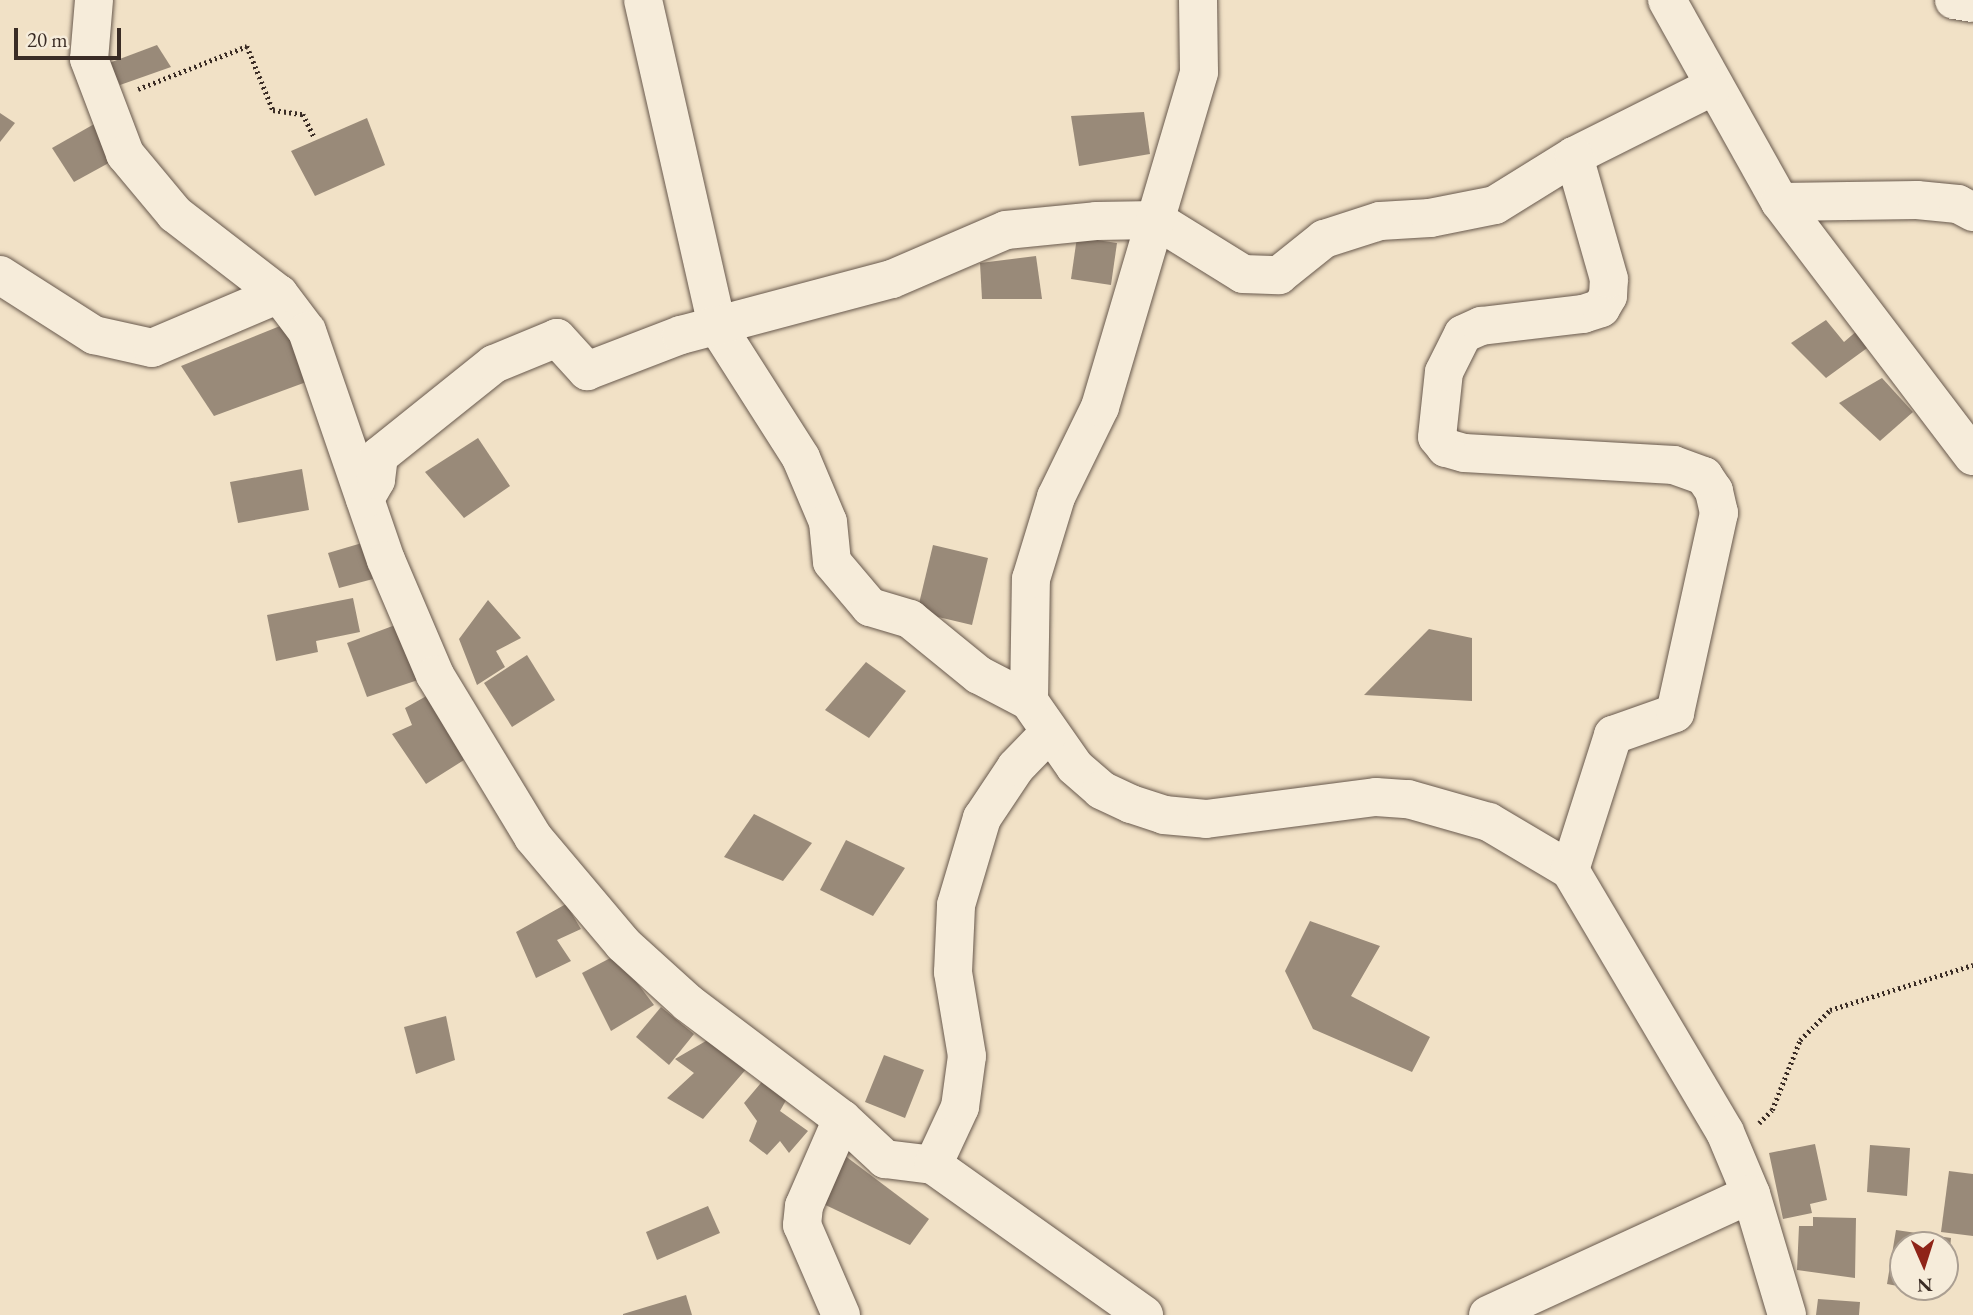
<!DOCTYPE html>
<html>
<head>
<meta charset="utf-8">
<style>
	body { margin:0 }
	#map { position:relative; width:1973px; height:1315px; overflow:hidden; background:#f1e1c6; font-family:"EB Garamond",serif }
	div>[style] { position:absolute }
	.building>* { inset:0; background:#998a79 }
	.path>* { height:4.5px; margin-top:-2.25px; transform-origin:0; background:repeating-linear-gradient(90deg,#3a2c25 0 2px,transparent 0 5.5px) }
	.roads { filter:drop-shadow(0 0 2px #68594d) drop-shadow(0 0 2px #68594d) }
	.minor>* { height:38px; margin:-19px; padding:0 19px; transform-origin:19px; border-radius:19px; background:#f6ecda }
	span { translate:-50% -50%; white-space:nowrap; text-align:center; line-height:1.15; -webkit-text-stroke:6px #f6ecda; paint-order:stroke }
	.north { position:absolute; left:1889px; top:1231px; width:70px; height:70px; box-sizing:border-box; background:#f6ecda; border:2px solid #ab9f92; border-radius:50%; rotate:177deg; font-size:19px; font-weight:700; line-height:28px; text-align:center; color:#3a2c25 }
	.north::after { content:''; display:block; margin:auto; width:24px; height:32px; background:#8f2418; clip-path:polygon(50% 0,100% 100%,50% 72%,0 100%) }
	.scale { position:absolute; left:14px; top:28px; width:107px; height:32px; box-sizing:border-box; border:4px solid #3a2c25; border-top:0; padding-left:9px; font-size:21px; line-height:24px; white-space:nowrap; color:#3a2c25; -webkit-text-stroke:5px #f6ecda; paint-order:stroke }
</style>
</head>
<body>
<div id="map">
	<div class="building">
		<i style="clip-path:polygon(157px 45px,171px 67px,120px 85px,109px 63px)"></i>
		<i style="clip-path:polygon(1144px 112px,1150px 154px,1079px 166px,1071px 116px)"></i>
		<i style="clip-path:polygon(0 113px,15px 123px,0 142px)"></i>
		<i style="clip-path:polygon(367px 118px,385px 165px,315px 196px,291px 151px)"></i>
		<i style="clip-path:polygon(96px 123px,116px 159px,74px 182px,52px 148px)"></i>
		<i style="clip-path:polygon(1077px 237px,1117px 243px,1111px 285px,1071px 279px)"></i>
		<i style="clip-path:polygon(1036px 256px,1042px 299px,982px 299px,980px 263px)"></i>
		<i style="clip-path:polygon(1826px 320px,1844px 342px,1866px 323px,1874px 343px,1826px 378px,1791px 343px)"></i>
		<i style="clip-path:polygon(285px 324px,309px 381px,214px 416px,181px 366px)"></i>
		<i style="clip-path:polygon(1882px 378px,1913px 412px,1880px 441px,1839px 403px)"></i>
		<i style="clip-path:polygon(478px 438px,510px 486px,464px 518px,425px 472px)"></i>
		<i style="clip-path:polygon(302px 469px,309px 510px,238px 523px,230px 482px)"></i>
		<i style="clip-path:polygon(362px 543px,373px 579px,339px 588px,328px 553px)"></i>
		<i style="clip-path:polygon(933px 545px,988px 558px,972px 625px,917px 612px)"></i>
		<i style="clip-path:polygon(353px 598px,360px 632px,316px 641px,318px 652px,276px 661px,267px 615px)"></i>
		<i style="clip-path:polygon(488px 600px,521px 638px,496px 651px,505px 667px,477px 685px,459px 639px)"></i>
		<i style="clip-path:polygon(398px 624px,418px 680px,367px 697px,347px 643px)"></i>
		<i style="clip-path:polygon(1429px 629px,1472px 638px,1472px 701px,1364px 695px)"></i>
		<i style="clip-path:polygon(527px 655px,555px 700px,512px 727px,484px 683px)"></i>
		<i style="clip-path:polygon(866px 662px,906px 691px,869px 738px,825px 710px)"></i>
		<i style="clip-path:polygon(430px 694px,464px 760px,426px 784px,392px 734px,412px 725px,405px 708px)"></i>
		<i style="clip-path:polygon(754px 814px,812px 843px,783px 881px,724px 857px)"></i>
		<i style="clip-path:polygon(846px 840px,905px 868px,873px 916px,820px 890px)"></i>
		<i style="clip-path:polygon(566px 904px,581px 929px,557px 940px,571px 961px,536px 978px,516px 932px)"></i>
		<i style="clip-path:polygon(1310px 921px,1380px 946px,1351px 996px,1430px 1037px,1412px 1072px,1313px 1029px,1285px 971px)"></i>
		<i style="clip-path:polygon(616px 955px,654px 1005px,611px 1031px,582px 973px)"></i>
		<i style="clip-path:polygon(661px 1007px,694px 1034px,669px 1065px,636px 1037px)"></i>
		<i style="clip-path:polygon(446px 1016px,455px 1060px,416px 1074px,404px 1027px)"></i>
		<i style="clip-path:polygon(711px 1038px,748px 1067px,703px 1119px,667px 1098px,694px 1073px,675px 1059px)"></i>
		<i style="clip-path:polygon(884px 1055px,924px 1070px,905px 1118px,865px 1102px)"></i>
		<i style="clip-path:polygon(765px 1078px,789px 1095px,780px 1111px,808px 1131px,789px 1153px,780px 1141px,767px 1155px,749px 1141px,757px 1121px,744px 1103px)"></i>
		<i style="clip-path:polygon(1815px 1144px,1827px 1200px,1810px 1204px,1812px 1213px,1783px 1219px,1769px 1153px)"></i>
		<i style="clip-path:polygon(1870px 1145px,1910px 1148px,1907px 1196px,1867px 1192px)"></i>
		<i style="clip-path:polygon(840px 1152px,929px 1219px,910px 1245px,817px 1201px)"></i>
		<i style="clip-path:polygon(1949px 1171px,1973px 1174px,1973px 1236px,1941px 1232px)"></i>
		<i style="clip-path:polygon(708px 1206px,720px 1233px,657px 1260px,646px 1232px)"></i>
		<i style="clip-path:polygon(1813px 1217px,1856px 1218px,1855px 1278px,1797px 1270px,1799px 1226px,1813px 1226px)"></i>
		<i style="clip-path:polygon(1896px 1230px,1951px 1238px,1949px 1262px,1945px 1245px,1903px 1245px,1903px 1287px,1887px 1284px)"></i>
		<i style="clip-path:polygon(686px 1295px,692px 1315px,623px 1315px,623px 1314px)"></i>
		<i style="clip-path:polygon(1818px 1299px,1860px 1302px,1859px 1315px,1816px 1315px)"></i>
	</div>
	<div class="path">
		<i style="left:138px;top:89px;width:117px;rotate:-21.5deg"></i>
		<i style="left:247px;top:46px;width:69px;rotate:67.9deg"></i>
		<i style="left:273px;top:110px;width:30px;rotate:8deg"></i>
		<i style="left:303px;top:114px;width:25px;rotate:64deg"></i>
		<i style="left:1759px;top:1123px;width:18px;rotate:-45deg"></i>
		<i style="left:1772px;top:1110px;width:75px;rotate:-68.2deg"></i>
		<i style="left:1800px;top:1040px;width:42px;rotate:-45deg"></i>
		<i style="left:1830px;top:1010px;width:150px;rotate:-17.5deg"></i>
	</div>
	<div class="roads">
		<div class="minor">
			<i style="left:94px;top:0;width:59px;rotate:94.8deg"></i>
			<i style="left:89px;top:59px;width:102px;rotate:69.2deg"></i>
			<i style="left:125px;top:154px;width:78px;rotate:50.2deg"></i>
			<i style="left:175px;top:214px;width:131px;rotate:37.6deg"></i>
			<i style="left:279px;top:294px;width:46px;rotate:52.9deg"></i>
			<i style="left:307px;top:331px;width:242px;rotate:71deg"></i>
			<i style="left:386px;top:560px;width:125px;rotate:66.9deg"></i>
			<i style="left:435px;top:675px;width:189px;rotate:58.8deg"></i>
			<i style="left:533px;top:837px;width:140px;rotate:49.9deg"></i>
			<i style="left:623px;top:944px;width:88px;rotate:42.2deg"></i>
			<i style="left:688px;top:1003px;width:193px;rotate:37deg"></i>
			<i style="left:842px;top:1119px;width:59px;rotate:42.9deg"></i>
			<i style="left:885px;top:1159px;width:48px;rotate:7.1deg"></i>
			<i style="left:933px;top:1165px;width:259px;rotate:35.4deg"></i>
			<i style="left:643px;top:0;width:334px;rotate:77.2deg"></i>
			<i style="left:717px;top:326px;width:156px;rotate:57.5deg"></i>
			<i style="left:801px;top:458px;width:69px;rotate:67.1deg"></i>
			<i style="left:828px;top:522px;width:40px;rotate:84.3deg"></i>
			<i style="left:832px;top:562px;width:59px;rotate:49.8deg"></i>
			<i style="left:870px;top:607px;width:42px;rotate:16.7deg"></i>
			<i style="left:910px;top:619px;width:89px;rotate:39.1deg"></i>
			<i style="left:979px;top:675px;width:56px;rotate:27.5deg"></i>
			<i style="left:1029px;top:701px;width:80px;rotate:55.1deg"></i>
			<i style="left:1075px;top:767px;width:35px;rotate:41deg"></i>
			<i style="left:1101px;top:790px;width:33px;rotate:25deg"></i>
			<i style="left:1131px;top:804px;width:35px;rotate:18deg"></i>
			<i style="left:1164px;top:815px;width:42px;rotate:5.4deg"></i>
			<i style="left:1206px;top:819px;width:171px;rotate:-7.4deg"></i>
			<i style="left:1376px;top:797px;width:32px;rotate:4deg"></i>
			<i style="left:1408px;top:799px;width:84px;rotate:15.9deg"></i>
			<i style="left:1489px;top:822px;width:94px;rotate:30.7deg"></i>
			<i style="left:1570px;top:870px;width:304px;rotate:59.4deg"></i>
			<i style="left:1725px;top:1132px;width:67px;rotate:67.2deg"></i>
			<i style="left:1751px;top:1194px;width:126px;rotate:73.4deg"></i>
			<i style="left:1667px;top:0;width:231px;rotate:60.8deg"></i>
			<i style="left:1780px;top:202px;width:137px;rotate:-0.8deg"></i>
			<i style="left:1917px;top:200px;width:41px;rotate:5.6deg"></i>
			<i style="left:1958px;top:204px;width:17px;rotate:28deg"></i>
			<i style="left:1954px;top:0;width:19px;rotate:9deg"></i>
			<i style="left:1780px;top:202px;width:319px;rotate:52.8deg"></i>
			<i style="left:0;top:275px;width:112px;rotate:32.6deg"></i>
			<i style="left:94px;top:335px;width:59px;rotate:12.6deg"></i>
			<i style="left:152px;top:348px;width:138px;rotate:-23deg"></i>
			<i style="left:365px;top:499px;width:22px;rotate:-60deg"></i>
			<i style="left:376px;top:480px;width:24px;rotate:-83deg"></i>
			<i style="left:379px;top:456px;width:147px;rotate:-38.7deg"></i>
			<i style="left:494px;top:364px;width:68px;rotate:-22.4deg"></i>
			<i style="left:557px;top:338px;width:45px;rotate:47.7deg"></i>
			<i style="left:587px;top:371px;width:101px;rotate:-21deg"></i>
			<i style="left:681px;top:335px;width:218px;rotate:-14.9deg"></i>
			<i style="left:892px;top:279px;width:124px;rotate:-23.3deg"></i>
			<i style="left:1006px;top:230px;width:90px;rotate:-5.7deg"></i>
			<i style="left:1096px;top:221px;width:60px;rotate:-1deg"></i>
			<i style="left:1156px;top:220px;width:102px;rotate:31.8deg"></i>
			<i style="left:1243px;top:274px;width:36px;rotate:2deg"></i>
			<i style="left:1279px;top:275px;width:58px;rotate:-38.7deg"></i>
			<i style="left:1324px;top:239px;width:59px;rotate:-17.8deg"></i>
			<i style="left:1380px;top:221px;width:50px;rotate:-3.4deg"></i>
			<i style="left:1430px;top:218px;width:66px;rotate:-11.3deg"></i>
			<i style="left:1495px;top:205px;width:93px;rotate:-31.8deg"></i>
			<i style="left:1574px;top:156px;width:154px;rotate:-26.6deg"></i>
			<i style="left:1029px;top:701px;width:122px;rotate:-89.1deg"></i>
			<i style="left:1031px;top:579px;width:86px;rotate:-73deg"></i>
			<i style="left:1056px;top:497px;width:100px;rotate:-63.9deg"></i>
			<i style="left:1100px;top:407px;width:349px;rotate:-73.5deg"></i>
			<i style="left:1199px;top:72px;width:72px;rotate:-90.8deg"></i>
			<i style="left:1570px;top:870px;width:142px;rotate:-72.3deg"></i>
			<i style="left:1613px;top:735px;width:66px;rotate:-19.5deg"></i>
			<i style="left:1675px;top:713px;width:205px;rotate:-77.6deg"></i>
			<i style="left:1719px;top:513px;width:23px;rotate:-103deg"></i>
			<i style="left:1714px;top:491px;width:18px;rotate:-124deg"></i>
			<i style="left:1704px;top:476px;width:32px;rotate:-160deg"></i>
			<i style="left:1674px;top:465px;width:210px;rotate:-176.7deg"></i>
			<i style="left:1464px;top:453px;width:19px;rotate:-164deg"></i>
			<i style="left:1446px;top:448px;width:14px;rotate:-129deg"></i>
			<i style="left:1437px;top:437px;width:65px;rotate:-83.9deg"></i>
			<i style="left:1444px;top:372px;width:42px;rotate:-63.4deg"></i>
			<i style="left:1463px;top:334px;width:20px;rotate:-24deg"></i>
			<i style="left:1481px;top:326px;width:103px;rotate:-6.7deg"></i>
			<i style="left:1583px;top:314px;width:19px;rotate:-18deg"></i>
			<i style="left:1601px;top:308px;width:14px;rotate:-60deg"></i>
			<i style="left:1608px;top:296px;width:17px;rotate:-87deg"></i>
			<i style="left:1609px;top:279px;width:128px;rotate:-105.9deg"></i>
			<i style="left:933px;top:1165px;width:64px;rotate:-65deg"></i>
			<i style="left:960px;top:1107px;width:51px;rotate:-82.2deg"></i>
			<i style="left:967px;top:1056px;width:85px;rotate:-99.5deg"></i>
			<i style="left:953px;top:972px;width:67px;rotate:-87.4deg"></i>
			<i style="left:956px;top:905px;width:91px;rotate:-73.4deg"></i>
			<i style="left:982px;top:818px;width:61px;rotate:-56.3deg"></i>
			<i style="left:1016px;top:767px;width:47px;rotate:-45.9deg"></i>
			<i style="left:841px;top:1315px;width:98px;rotate:-113.4deg"></i>
			<i style="left:802px;top:1225px;width:19px;rotate:-84deg"></i>
			<i style="left:804px;top:1206px;width:95px;rotate:-66.4deg"></i>
			<i style="left:1488px;top:1315px;width:289px;rotate:-24.7deg"></i>
		</div>
	</div>
	<div class="north">N</div>
	<div class="scale">20 m</div>
</div>
</body>
</html>
